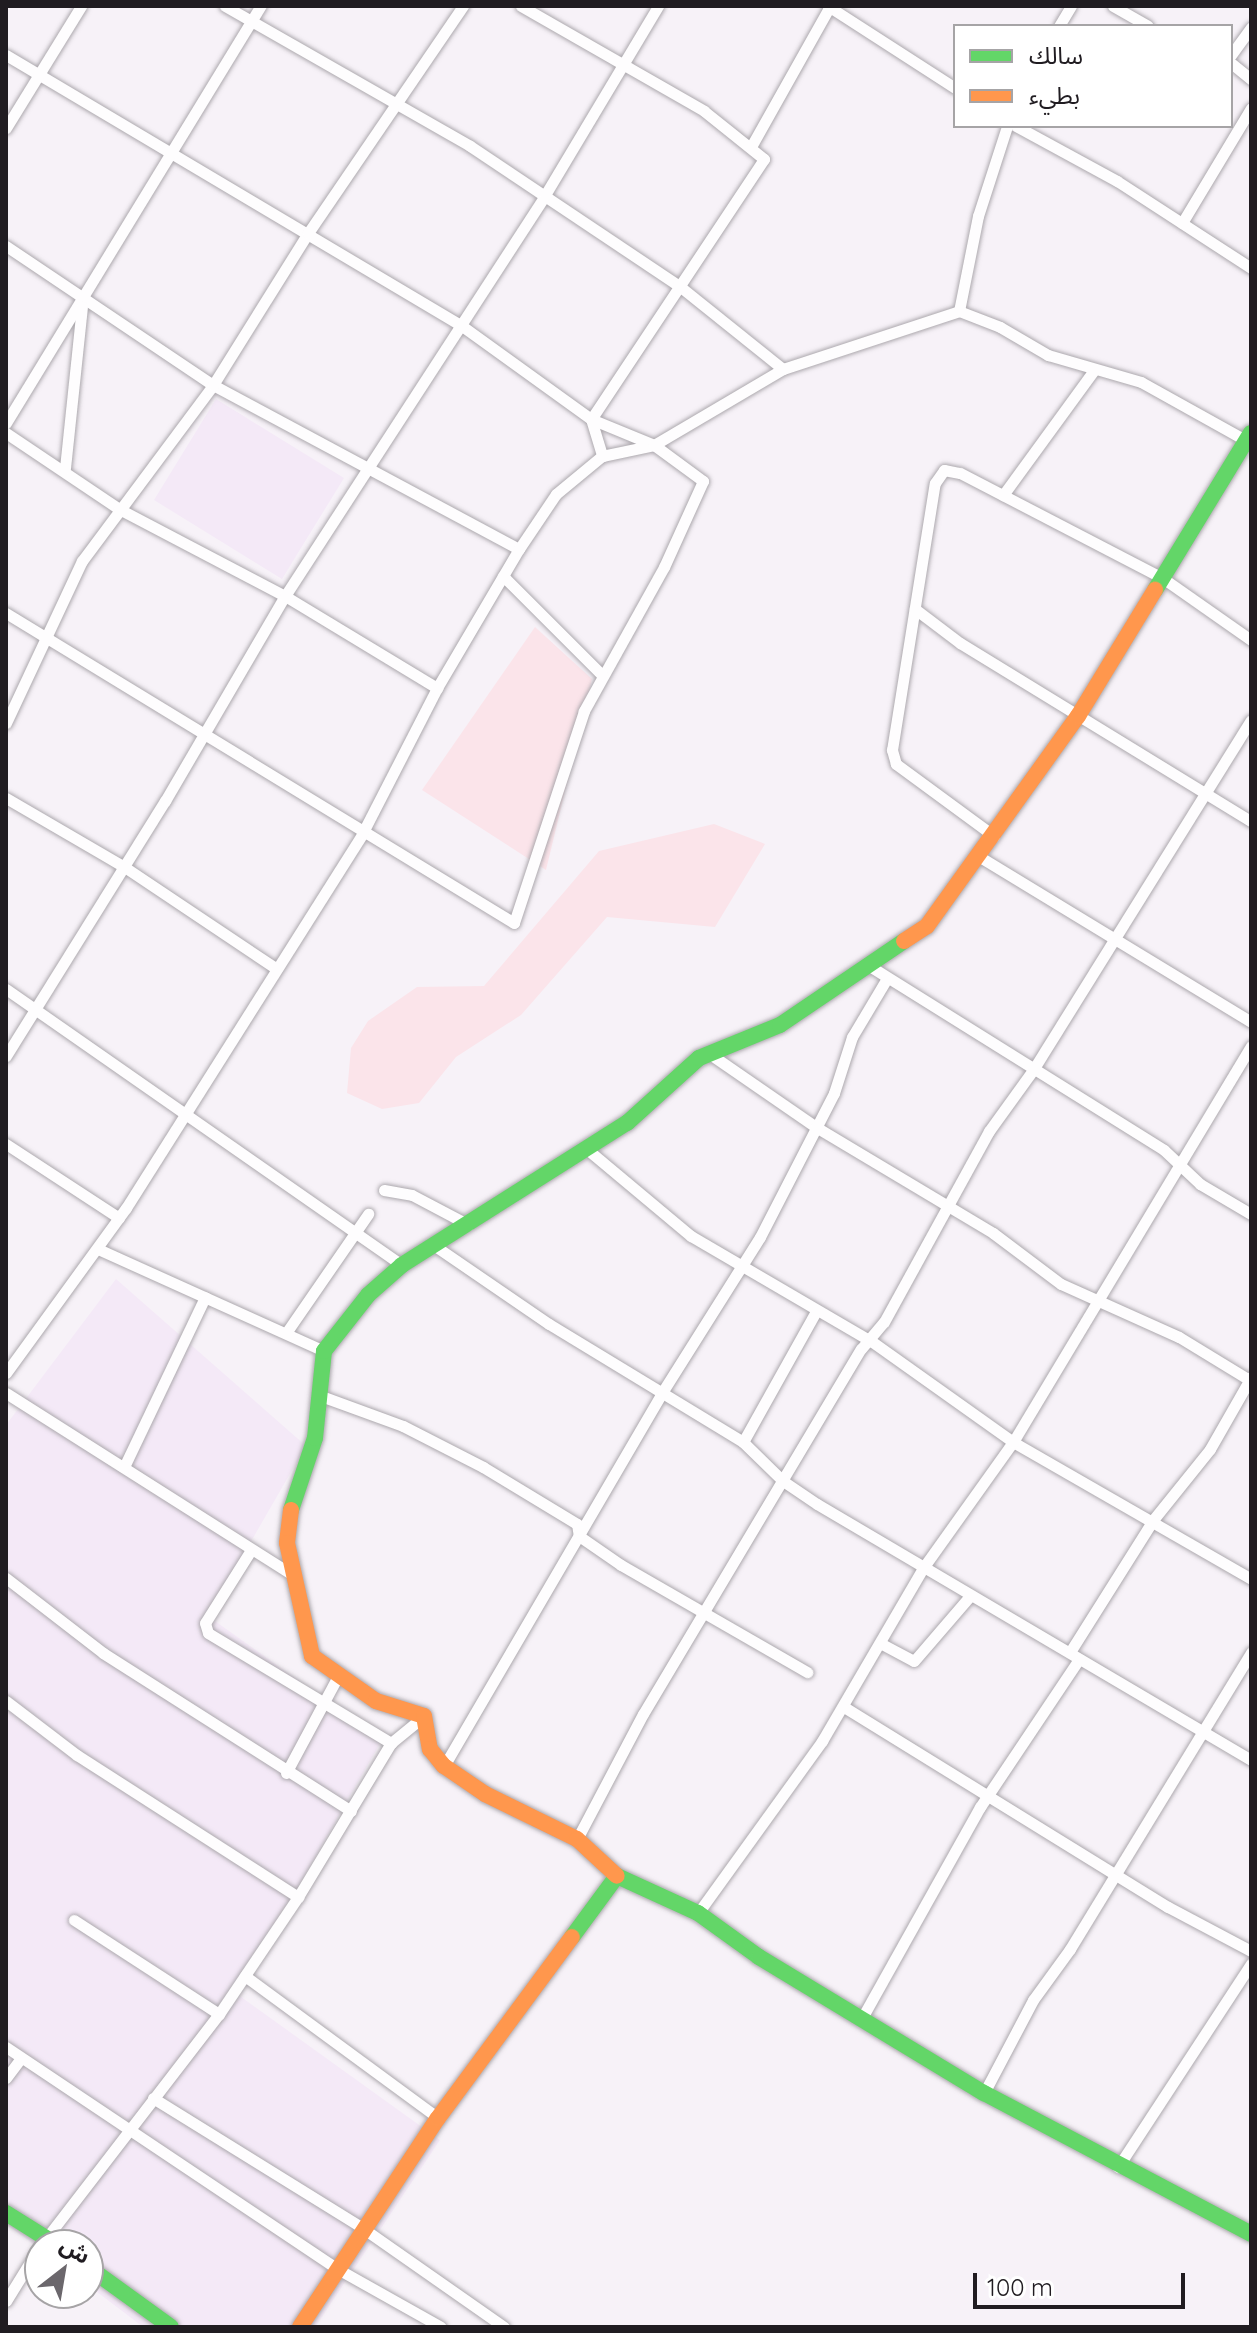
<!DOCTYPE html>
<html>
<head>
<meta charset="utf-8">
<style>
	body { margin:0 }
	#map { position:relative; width:1257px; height:2333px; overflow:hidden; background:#f7f2f8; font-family:Quicksand,"Noto Sans Arabic",sans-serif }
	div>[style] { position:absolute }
	.built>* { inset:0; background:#f4e9f7 }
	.green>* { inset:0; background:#fbe4ea }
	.roads { filter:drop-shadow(0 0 2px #aca8ad) drop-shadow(0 0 2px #aca8ad) }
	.street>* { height:11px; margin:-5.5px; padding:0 5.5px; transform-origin:5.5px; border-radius:5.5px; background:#fefdfe }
	.fast>* { height:16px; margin:-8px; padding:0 8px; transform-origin:8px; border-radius:8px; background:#63d668 }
	.slow>* { height:16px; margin:-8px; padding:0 8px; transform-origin:8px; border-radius:8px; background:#ff974d }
	span { translate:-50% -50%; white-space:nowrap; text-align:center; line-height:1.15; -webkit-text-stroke:6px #fff; paint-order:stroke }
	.frame { position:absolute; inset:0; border:8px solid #201c21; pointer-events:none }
	.legend { position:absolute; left:953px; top:24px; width:280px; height:104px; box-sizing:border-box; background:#fff; border:2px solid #a6a4a6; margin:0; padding:10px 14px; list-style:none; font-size:24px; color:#201c21 }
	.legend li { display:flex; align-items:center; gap:16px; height:40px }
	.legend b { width:40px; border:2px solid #a6a4a6 }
	.north { position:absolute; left:24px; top:2229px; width:80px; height:80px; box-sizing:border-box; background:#fff; border:2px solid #a6a4a6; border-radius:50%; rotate:31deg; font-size:22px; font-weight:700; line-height:32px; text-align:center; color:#201c21 }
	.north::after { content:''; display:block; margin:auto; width:28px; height:36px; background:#6b676c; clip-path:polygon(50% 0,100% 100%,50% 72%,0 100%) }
	.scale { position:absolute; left:973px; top:2273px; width:212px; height:36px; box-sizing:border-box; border:4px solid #201c21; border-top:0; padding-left:10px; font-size:24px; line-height:28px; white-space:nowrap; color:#201c21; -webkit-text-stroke:6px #fff; paint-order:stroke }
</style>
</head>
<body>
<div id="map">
	<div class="built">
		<i style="clip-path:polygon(216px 399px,344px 478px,282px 579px,154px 500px)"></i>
		<i style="clip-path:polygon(116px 1279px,306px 1446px,208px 1616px,382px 1740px,237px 1994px,440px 2140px,315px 2327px,143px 2327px,88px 2285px,88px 2245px,40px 2245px,40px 2249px,6px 2224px,6px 1425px)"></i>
	</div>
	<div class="green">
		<i style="clip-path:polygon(535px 627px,592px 679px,546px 870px,422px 790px)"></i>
		<i style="clip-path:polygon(714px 824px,765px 844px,715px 927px,607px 917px,521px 1015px,456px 1057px,419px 1103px,382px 1109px,347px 1093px,351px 1048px,368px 1021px,417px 987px,484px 986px,599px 851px)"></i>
	</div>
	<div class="roads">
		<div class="street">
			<i style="left:225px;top:6px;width:282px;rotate:29.7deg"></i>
			<i style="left:470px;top:146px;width:250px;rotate:33.8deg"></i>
			<i style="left:678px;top:285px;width:134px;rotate:38.7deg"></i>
			<i style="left:521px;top:6px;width:211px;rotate:29.8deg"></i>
			<i style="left:704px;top:111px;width:77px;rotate:38.7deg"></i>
			<i style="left:764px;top:159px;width:312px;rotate:123.6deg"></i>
			<i style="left:591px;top:419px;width:39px;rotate:73deg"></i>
			<i style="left:828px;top:6px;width:151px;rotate:32.8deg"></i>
			<i style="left:1113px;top:6px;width:40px;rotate:29.7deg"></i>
			<i style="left:1059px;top:26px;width:23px;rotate:-59deg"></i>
			<i style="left:6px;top:55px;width:530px;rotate:30.72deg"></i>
			<i style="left:462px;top:326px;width:159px;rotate:35.8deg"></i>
			<i style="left:591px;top:419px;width:68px;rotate:22.4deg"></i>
			<i style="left:654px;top:445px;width:61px;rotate:36.3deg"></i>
			<i style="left:703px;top:481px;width:94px;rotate:114.4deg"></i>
			<i style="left:664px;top:567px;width:165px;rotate:119.1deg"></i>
			<i style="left:584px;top:711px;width:223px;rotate:108.3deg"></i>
			<i style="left:514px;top:923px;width:595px;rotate:-148.61deg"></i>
			<i style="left:1231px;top:55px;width:34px;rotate:-54deg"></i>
			<i style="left:1231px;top:63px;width:26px;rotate:39deg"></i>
			<i style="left:1016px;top:126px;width:115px;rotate:28.6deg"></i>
			<i style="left:1117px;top:181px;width:160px;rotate:33deg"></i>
			<i style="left:6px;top:128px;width:143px;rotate:-58.4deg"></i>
			<i style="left:752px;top:145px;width:159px;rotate:-60.7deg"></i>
			<i style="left:1182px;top:223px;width:134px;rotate:-59deg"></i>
			<i style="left:6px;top:246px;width:249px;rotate:33.9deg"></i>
			<i style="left:213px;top:385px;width:347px;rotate:28.2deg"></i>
			<i style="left:959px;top:311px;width:97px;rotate:-78.7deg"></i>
			<i style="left:978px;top:216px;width:95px;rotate:-72.1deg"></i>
			<i style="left:6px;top:423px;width:489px;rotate:-58.6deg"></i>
			<i style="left:6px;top:433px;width:136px;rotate:33.9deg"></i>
			<i style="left:119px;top:509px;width:187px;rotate:27.7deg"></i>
			<i style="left:285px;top:596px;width:178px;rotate:31.2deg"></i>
			<i style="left:65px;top:468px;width:162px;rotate:-84deg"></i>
			<i style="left:1003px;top:495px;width:155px;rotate:-53.9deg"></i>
			<i style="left:503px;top:576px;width:140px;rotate:45deg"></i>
			<i style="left:915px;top:609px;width:56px;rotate:37.1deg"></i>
			<i style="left:960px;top:643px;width:341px;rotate:31.5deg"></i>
			<i style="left:6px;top:723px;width:179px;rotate:-64.9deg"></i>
			<i style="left:82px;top:561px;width:219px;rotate:-53.3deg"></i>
			<i style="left:213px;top:385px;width:179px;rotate:-58deg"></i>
			<i style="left:308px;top:233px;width:275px;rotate:-55.7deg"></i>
			<i style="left:6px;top:798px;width:135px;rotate:30.2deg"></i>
			<i style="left:123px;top:866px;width:185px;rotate:33.8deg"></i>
			<i style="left:994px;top:836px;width:122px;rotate:-143.7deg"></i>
			<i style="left:896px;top:764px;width:15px;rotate:-106deg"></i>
			<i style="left:892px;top:750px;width:270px;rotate:-80.9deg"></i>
			<i style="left:935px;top:483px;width:16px;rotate:-55deg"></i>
			<i style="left:944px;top:470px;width:16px;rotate:11deg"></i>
			<i style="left:960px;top:473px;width:226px;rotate:27.4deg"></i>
			<i style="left:1161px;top:577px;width:110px;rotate:35deg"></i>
			<i style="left:980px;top:857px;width:317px;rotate:31.3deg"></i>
			<i style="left:868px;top:965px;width:349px;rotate:32deg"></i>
			<i style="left:1164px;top:1150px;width:50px;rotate:43.4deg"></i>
			<i style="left:1200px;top:1184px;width:59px;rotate:30.5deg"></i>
			<i style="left:6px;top:989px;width:483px;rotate:34.9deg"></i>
			<i style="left:710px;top:1054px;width:129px;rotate:34.6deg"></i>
			<i style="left:816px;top:1127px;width:206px;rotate:30.9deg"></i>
			<i style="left:993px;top:1233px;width:85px;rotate:36.9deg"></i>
			<i style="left:1061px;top:1284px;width:129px;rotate:24.2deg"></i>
			<i style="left:1179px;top:1337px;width:84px;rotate:31.4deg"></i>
			<i style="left:6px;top:1056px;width:301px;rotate:-58.1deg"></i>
			<i style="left:165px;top:801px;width:238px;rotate:-59.7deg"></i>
			<i style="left:285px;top:596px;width:478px;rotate:-57deg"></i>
			<i style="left:545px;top:195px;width:220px;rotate:-59.1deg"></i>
			<i style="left:6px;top:1144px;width:135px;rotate:33.2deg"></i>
			<i style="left:588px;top:1150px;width:134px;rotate:39.9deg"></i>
			<i style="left:691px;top:1236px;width:208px;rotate:30.3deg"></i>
			<i style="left:871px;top:1341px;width:174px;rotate:35.4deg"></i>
			<i style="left:1013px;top:1442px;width:275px;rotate:29.9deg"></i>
			<i style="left:384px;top:1190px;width:28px;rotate:10deg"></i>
			<i style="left:412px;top:1195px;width:64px;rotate:27.8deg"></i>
			<i style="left:435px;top:1246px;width:138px;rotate:34.4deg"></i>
			<i style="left:549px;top:1324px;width:227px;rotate:31.3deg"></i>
			<i style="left:743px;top:1442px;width:56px;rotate:44.3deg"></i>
			<i style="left:783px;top:1481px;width:41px;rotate:34.1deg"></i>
			<i style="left:817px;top:1504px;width:504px;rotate:30.53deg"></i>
			<i style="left:98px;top:1249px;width:248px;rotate:24.3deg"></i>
			<i style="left:286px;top:1333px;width:145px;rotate:-55.4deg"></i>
			<i style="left:6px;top:1373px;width:204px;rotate:-54deg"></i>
			<i style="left:126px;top:1208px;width:442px;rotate:-57.7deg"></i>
			<i style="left:362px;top:834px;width:164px;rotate:-62.8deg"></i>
			<i style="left:437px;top:688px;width:161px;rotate:-59.5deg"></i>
			<i style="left:519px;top:549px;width:66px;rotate:-56.1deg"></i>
			<i style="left:556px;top:494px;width:60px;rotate:-39.6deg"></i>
			<i style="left:602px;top:456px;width:53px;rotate:-11.9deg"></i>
			<i style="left:654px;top:445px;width:150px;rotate:-30.5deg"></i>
			<i style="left:783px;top:369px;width:185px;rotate:-18.2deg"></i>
			<i style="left:959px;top:311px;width:44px;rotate:21.3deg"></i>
			<i style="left:1000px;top:327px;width:56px;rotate:30.3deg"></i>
			<i style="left:1048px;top:355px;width:97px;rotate:16.2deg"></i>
			<i style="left:1141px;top:382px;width:121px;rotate:29.1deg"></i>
			<i style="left:6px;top:1393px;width:340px;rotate:32.4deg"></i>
			<i style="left:321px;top:1396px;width:87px;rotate:20.1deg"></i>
			<i style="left:403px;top:1426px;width:90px;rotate:27.1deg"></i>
			<i style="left:483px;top:1467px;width:110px;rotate:31.2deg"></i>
			<i style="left:577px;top:1524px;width:12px;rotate:81deg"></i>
			<i style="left:579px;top:1536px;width:51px;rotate:34.6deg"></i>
			<i style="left:621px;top:1565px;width:215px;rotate:29.9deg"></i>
			<i style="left:743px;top:1442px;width:148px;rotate:-60.8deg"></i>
			<i style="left:124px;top:1467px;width:188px;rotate:-64.5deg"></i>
			<i style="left:251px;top:1550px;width:86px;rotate:122.2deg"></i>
			<i style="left:205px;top:1623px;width:10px;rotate:73deg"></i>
			<i style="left:208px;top:1633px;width:214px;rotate:31deg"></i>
			<i style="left:6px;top:1578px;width:123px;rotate:37.7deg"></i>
			<i style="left:103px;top:1653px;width:294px;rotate:32.5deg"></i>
			<i style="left:880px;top:1643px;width:38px;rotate:28deg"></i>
			<i style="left:914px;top:1661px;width:84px;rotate:-49.3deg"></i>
			<i style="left:1070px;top:1652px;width:156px;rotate:-57.8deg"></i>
			<i style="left:1153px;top:1520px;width:91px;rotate:-51.2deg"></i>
			<i style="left:1210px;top:1449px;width:83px;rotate:-60.3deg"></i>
			<i style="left:6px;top:1701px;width:89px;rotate:37.3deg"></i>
			<i style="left:77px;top:1755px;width:263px;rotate:32.7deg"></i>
			<i style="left:844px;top:1707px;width:381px;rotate:31.7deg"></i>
			<i style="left:1168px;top:1907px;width:94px;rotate:27.9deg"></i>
			<i style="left:444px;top:1766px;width:434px;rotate:-59.7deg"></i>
			<i style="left:663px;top:1391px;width:182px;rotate:-57.8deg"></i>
			<i style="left:760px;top:1237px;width:162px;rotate:-62.8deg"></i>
			<i style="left:834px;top:1093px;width:59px;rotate:-72.2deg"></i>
			<i style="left:852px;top:1037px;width:66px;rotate:-59.2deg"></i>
			<i style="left:286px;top:1773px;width:110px;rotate:-61.8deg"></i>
			<i style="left:577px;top:1839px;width:141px;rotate:-62.2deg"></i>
			<i style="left:643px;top:1714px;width:425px;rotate:-59.2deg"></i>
			<i style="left:861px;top:1349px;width:35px;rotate:-50deg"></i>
			<i style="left:884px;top:1322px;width:218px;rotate:-61.2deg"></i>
			<i style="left:989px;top:1131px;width:75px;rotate:-54.2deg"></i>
			<i style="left:1033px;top:1070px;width:412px;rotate:-58.1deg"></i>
			<i style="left:698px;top:1913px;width:212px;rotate:-54.2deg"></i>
			<i style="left:822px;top:1741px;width:200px;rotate:-59.7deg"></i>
			<i style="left:923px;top:1568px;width:155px;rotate:-54.5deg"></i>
			<i style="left:1013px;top:1442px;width:462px;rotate:-59deg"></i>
			<i style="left:74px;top:1920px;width:173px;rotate:33deg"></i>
			<i style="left:245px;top:1976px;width:240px;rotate:36.3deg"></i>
			<i style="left:862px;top:2018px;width:242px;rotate:-60.8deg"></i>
			<i style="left:980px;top:1807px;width:178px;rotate:-56.2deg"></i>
			<i style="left:6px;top:2047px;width:397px;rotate:33.8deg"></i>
			<i style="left:336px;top:2268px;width:120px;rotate:29.3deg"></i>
			<i style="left:6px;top:2078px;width:25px;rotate:-53deg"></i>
			<i style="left:984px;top:2093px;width:105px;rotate:-62.2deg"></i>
			<i style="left:1033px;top:2000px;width:63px;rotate:-54deg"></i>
			<i style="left:1070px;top:1949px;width:348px;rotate:-58.6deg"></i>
			<i style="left:153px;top:2098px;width:248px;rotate:31.8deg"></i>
			<i style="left:364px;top:2229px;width:171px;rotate:35deg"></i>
			<i style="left:1118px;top:2167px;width:243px;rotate:-56.8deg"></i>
			<i style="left:41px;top:2245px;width:292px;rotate:-52.4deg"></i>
			<i style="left:219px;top:2014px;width:141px;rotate:-56deg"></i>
			<i style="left:298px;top:1897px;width:180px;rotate:-58.9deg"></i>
			<i style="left:391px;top:1743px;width:43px;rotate:-39.3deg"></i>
			<i style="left:6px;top:2301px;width:65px;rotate:-58.3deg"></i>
		</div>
		<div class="fast">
			<i style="left:1155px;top:590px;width:184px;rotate:-58.6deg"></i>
			<i style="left:291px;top:1510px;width:76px;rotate:-71.6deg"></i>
			<i style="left:315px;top:1438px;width:87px;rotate:-84.1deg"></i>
			<i style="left:324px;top:1351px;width:71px;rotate:-51.8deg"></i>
			<i style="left:368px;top:1295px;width:45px;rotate:-41.4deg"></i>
			<i style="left:402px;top:1265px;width:266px;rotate:-32.3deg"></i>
			<i style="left:627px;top:1123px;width:97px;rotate:-42.1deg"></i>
			<i style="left:699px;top:1058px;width:87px;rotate:-22.2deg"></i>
			<i style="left:780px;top:1025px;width:150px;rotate:-34.1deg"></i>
			<i style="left:572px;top:1937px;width:76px;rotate:-53.6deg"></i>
			<i style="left:617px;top:1876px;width:89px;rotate:24.6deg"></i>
			<i style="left:698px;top:1913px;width:75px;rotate:35.8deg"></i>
			<i style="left:759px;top:1957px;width:263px;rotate:31.2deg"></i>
			<i style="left:984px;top:2093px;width:302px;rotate:27.8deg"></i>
			<i style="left:6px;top:2213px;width:60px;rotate:32.1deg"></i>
			<i style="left:88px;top:2267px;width:102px;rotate:35.9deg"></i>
		</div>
		<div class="slow">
			<i style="left:904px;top:941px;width:27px;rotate:-33deg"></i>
			<i style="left:927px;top:926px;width:259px;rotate:-54.3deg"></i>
			<i style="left:1078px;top:716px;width:148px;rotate:-58.6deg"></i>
			<i style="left:291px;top:1510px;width:33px;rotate:97deg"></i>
			<i style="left:287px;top:1543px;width:116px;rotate:77.5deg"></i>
			<i style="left:312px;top:1656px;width:78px;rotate:35.1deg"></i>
			<i style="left:376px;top:1701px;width:50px;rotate:17.4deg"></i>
			<i style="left:424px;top:1716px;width:34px;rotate:80deg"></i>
			<i style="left:430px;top:1749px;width:22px;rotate:51deg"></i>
			<i style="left:444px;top:1766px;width:50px;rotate:34.3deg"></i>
			<i style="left:485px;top:1794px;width:102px;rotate:26.1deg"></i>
			<i style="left:577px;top:1839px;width:54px;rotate:42.8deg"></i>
			<i style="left:300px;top:2327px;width:250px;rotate:-56.6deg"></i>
			<i style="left:438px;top:2118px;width:225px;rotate:-53.5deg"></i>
		</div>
	</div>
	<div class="frame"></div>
	<ul class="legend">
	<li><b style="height:10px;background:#63d668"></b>سالك</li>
	<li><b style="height:10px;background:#ff974d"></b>بطيء</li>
	</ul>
	<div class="north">ش</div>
	<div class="scale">100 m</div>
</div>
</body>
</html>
